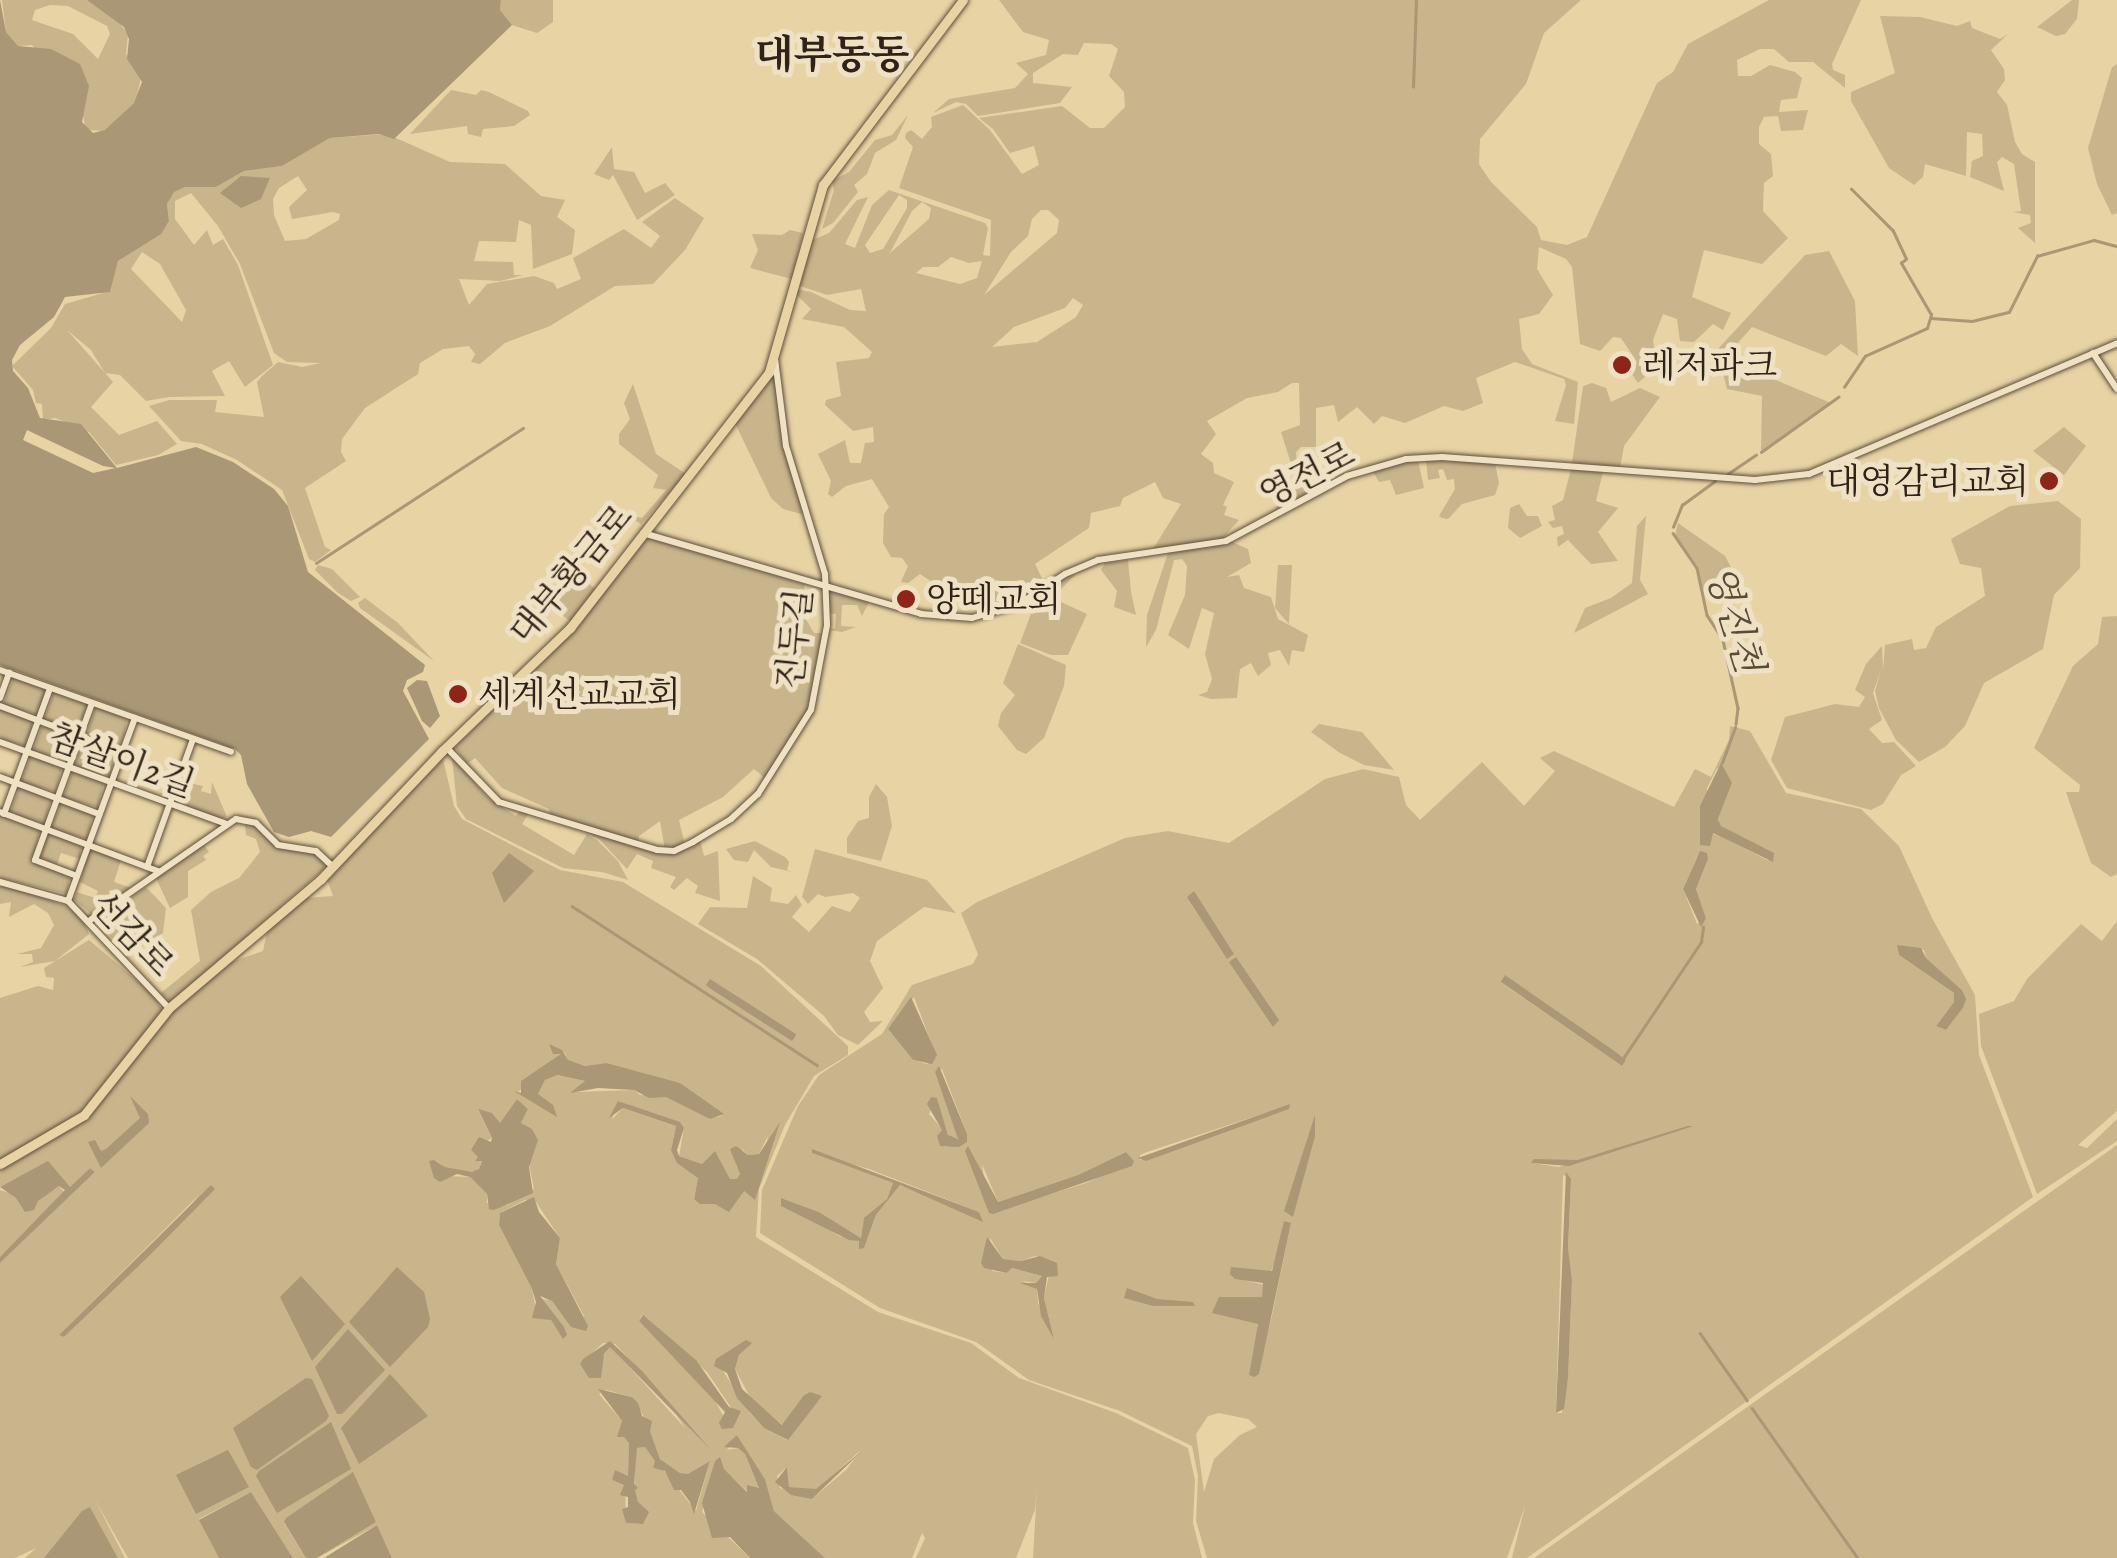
<!DOCTYPE html>
<html>
<head>
<meta charset="utf-8">
<style>
	body { margin:0 }
	#map { position:relative; width:2117px; height:1558px; overflow:hidden; background:#e7d3a4; font-family:Alegreya,"Noto Serif KR",serif }
	div>[style] { position:absolute }
	.green>* { inset:0; background:#c8b58c }
	.water>* { inset:0; background:#a99775 }
	.pier>* { inset:0; background:#e7d3a4 }
	.stream>* { height:2.5px; margin:-1.25px; padding:0 1.25px; transform-origin:1.25px; border-radius:1.25px; background:#a99775 }
	.roads { filter:drop-shadow(0 0 2px #5e4e3c) drop-shadow(0 0 2px #5e4e3c) }
	.minor>* { height:6px; margin:-3px; padding:0 3px; transform-origin:3px; border-radius:3px; background:#efe2c4 }
	.major>* { height:9px; margin:-4.5px; padding:0 4.5px; transform-origin:4.5px; border-radius:4.5px; background:#e7d3a4 }
	.dots>* { width:28px; height:28px; translate:-50% -50%; box-sizing:border-box; border:5px solid #efe2c4; border-radius:50% }
	span { translate:-50% -50%; white-space:nowrap; text-align:center; line-height:1.15; -webkit-text-stroke:10px #efe2c4; paint-order:stroke }
	.poi-label { font-size:35px; color:#302219 }
	.left { translate:0 -50%; text-align:left }
	.right { translate:-100% -50%; text-align:right }
	.street-label { font-size:35px; color:#302219 }
	.water-label { font-size:38px; color:#5a4b39; font-style:italic }
	.quarter-label { font-size:40px; color:#302219; font-weight:700 }
</style>
</head>
<body>
<div id="map">
	<div class="green">
		<i style="clip-path:polygon(evenodd,2px 0,87px 0,114px 16px,128px 34px,126px 54px,141px 77px,136px 101px,105px 131px,86px 130px,83px 116px,32px 45px,18px 46px,6px 32px,2px 0,50px 5px,68px 6px,107px 26px,110px 34px,98px 59px,73px 34px,32px 20px,35px 10px,50px 5px)"></i>
		<i style="clip-path:polygon(501px 0,553px 0,553px 22px,537px 33px,512px 25px,500px 10px)"></i>
		<i style="clip-path:polygon(evenodd,999px 0,1581px 0,1544px 33px,1526px 84px,1480px 139px,1479px 164px,1491px 182px,1537px 227px,1541px 240px,1567px 245px,1587px 237px,1657px 83px,1673px 72px,1688px 44px,1769px 0,1861px 0,1832px 64px,1833px 70px,1845px 75px,1845px 88px,1813px 62px,1789px 62px,1774px 49px,1760px 49px,1737px 60px,1738px 76px,1751px 76px,1770px 65px,1795px 72px,1802px 78px,1797px 98px,1781px 100px,1779px 112px,1808px 110px,1803px 130px,1781px 131px,1778px 116px,1764px 117px,1759px 127px,1759px 144px,1771px 154px,1773px 176px,1764px 183px,1763px 211px,1788px 238px,1762px 264px,1704px 250px,1692px 297px,1731px 313px,1723px 330px,1713px 324px,1694px 342px,1680px 341px,1677px 319px,1663px 314px,1653px 340px,1655px 357px,1645px 365px,1647px 375px,1638px 383px,1632px 374px,1637px 362px,1621px 338px,1613px 337px,1600px 351px,1580px 344px,1572px 267px,1566px 259px,1539px 247px,1537px 269px,1553px 295px,1539px 314px,1519px 319px,1522px 349px,1532px 364px,1578px 382px,1574px 424px,1555px 421px,1566px 385px,1564px 379px,1515px 362px,1476px 378px,1483px 403px,1463px 411px,1444px 406px,1405px 423px,1382px 416px,1374px 424px,1357px 407px,1338px 422px,1334px 405px,1316px 408px,1316px 447px,1301px 447px,1296px 452px,1298px 474px,1324px 485px,1249px 526px,1275px 510px,1295px 476px,1281px 432px,1300px 425px,1299px 383px,1292px 383px,1278px 392px,1247px 398px,1207px 421px,1216px 434px,1201px 454px,1213px 463px,1214px 473px,1234px 482px,1223px 505px,1227px 507px,1224px 515px,1239px 520px,1221px 540px,1153px 549px,1181px 504px,1163px 498px,1155px 482px,1123px 498px,1120px 506px,1091px 513px,1089px 528px,1035px 564px,1045px 584px,999px 609px,935px 584px,920px 574px,908px 583px,901px 582px,908px 566px,902px 558px,891px 557px,883px 543px,884px 514px,889px 507px,872px 479px,846px 486px,832px 497px,828px 494px,831px 481px,818px 454px,845px 440px,850px 463px,861px 463px,865px 443px,874px 442px,873px 427px,853px 431px,825px 405px,826px 400px,841px 396px,836px 362px,869px 358px,872px 352px,844px 327px,802px 319px,811px 309px,795px 293px,796px 289px,811px 292px,850px 310px,866px 311px,861px 289px,827px 295px,797px 285px,808px 242px,829px 233px,857px 200px,868px 197px,845px 244px,855px 248px,872px 205px,889px 190px,985px 223px,988px 228px,983px 255px,990px 256px,991px 220px,899px 188px,913px 147px,905px 138px,906px 133px,911px 130px,922px 139px,932px 127px,931px 117px,963px 105px,990px 130px,1022px 174px,1039px 165px,1034px 146px,1010px 153px,993px 129px,979px 118px,1062px 106px,1090px 128px,1104px 128px,1125px 107px,1124px 92px,1109px 76px,1118px 49px,1111px 44px,1084px 43px,1078px 55px,1063px 54px,1033px 73px,1033px 83px,1072px 87px,1060px 103px,978px 116px,966px 104px,956px 102px,933px 113px,949px 99px,1015px 88px,1028px 74px,1016px 63px,1046px 55px,1049px 40px,1023px 32px,999px 0,899px 195px,907px 200px,907px 208px,883px 249px,870px 253px,865px 245px,899px 195px,999px 0,922px 202px,931px 208px,929px 219px,890px 253px,912px 211px,922px 202px,999px 0,1041px 210px,1048px 210px,1059px 220px,1057px 233px,984px 295px,1011px 252px,1028px 236px,1032px 219px,1041px 210px,999px 0,951px 257px,969px 263px,982px 261px,977px 278px,960px 284px,916px 273px,923px 267px,938px 267px,951px 257px,999px 0,1073px 298px,1083px 305px,1076px 317px,1037px 342px,992px 347px,1014px 327px,1065px 308px,1073px 298px)"></i>
		<i style="clip-path:polygon(2072px 0,2079px 0,2077px 19px,2065px 34px,2056px 36px,2037px 27px)"></i>
		<i style="clip-path:polygon(1880px 16px,1920px 17px,1957px 26px,1970px 21px,1972px 28px,2000px 39px,2008px 34px,1991px 50px,2004px 69px,2005px 80px,1997px 92px,2007px 105px,2015px 142px,2022px 154px,2035px 162px,2035px 243px,2018px 228px,2031px 223px,2030px 215px,2013px 212px,2021px 211px,2014px 164px,2002px 157px,1997px 162px,2004px 191px,1970px 177px,1972px 161px,1983px 156px,1982px 134px,1967px 132px,1966px 176px,1925px 164px,1923px 177px,1914px 185px,1889px 168px,1851px 101px,1851px 92px,1895px 73px)"></i>
		<i style="clip-path:polygon(2117px 64px,2117px 213px,2112px 215px,2097px 184px,2088px 148px,2112px 67px)"></i>
		<i style="clip-path:polygon(451px 90px,476px 95px,481px 90px,489px 92px,528px 111px,530px 115px,514px 126px,483px 129px,481px 137px,468px 134px,467px 126px,410px 134px)"></i>
		<i style="clip-path:polygon(908px 115px,896px 140px,875px 153px,867px 174px,854px 185px,858px 192px,833px 223px,822px 229px,834px 190px,832px 181px,849px 172px,875px 140px,892px 135px)"></i>
		<i style="clip-path:polygon(evenodd,387px 134px,450px 162px,505px 164px,541px 196px,565px 200px,557px 217px,575px 230px,572px 254px,533px 269px,531px 225px,519px 220px,516px 242px,479px 241px,474px 261px,513px 262px,514px 275px,523px 275px,500px 281px,459px 279px,469px 305px,487px 284px,534px 276px,554px 283px,557px 289px,581px 279px,573px 258px,624px 229px,651px 248px,660px 236px,642px 222px,675px 198px,704px 218px,685px 250px,653px 284px,615px 286px,550px 326px,505px 343px,480px 364px,471px 362px,475px 354px,469px 346px,443px 349px,420px 363px,418px 374px,365px 408px,342px 439px,341px 452px,346px 461px,305px 488px,325px 547px,331px 550px,315px 562px,309px 559px,282px 490px,237px 460px,202px 444px,181px 441px,149px 406px,169px 400px,217px 400px,215px 412px,264px 417px,257px 382px,262px 376px,278px 362px,302px 367px,321px 363px,287px 362px,274px 353px,240px 264px,218px 226px,191px 193px,175px 201px,175px 219px,194px 245px,207px 230px,213px 245px,223px 239px,238px 265px,273px 365px,245px 387px,229px 361px,212px 371px,225px 396px,169px 397px,146px 401px,120px 375px,105px 373px,91px 350px,67px 330px,113px 382px,91px 407px,119px 435px,157px 421px,177px 444px,158px 455px,116px 465px,89px 432px,55px 418px,43px 420px,42px 404px,36px 403px,33px 390px,12px 366px,51px 328px,65px 304px,110px 291px,118px 261px,161px 233px,169px 221px,167px 204px,173px 192px,185px 187px,216px 187px,244px 171px,282px 166px,330px 138px,387px 134px,298px 176px,307px 190px,289px 207px,292px 219px,333px 212px,340px 214px,339px 220px,306px 239px,285px 241px,274px 215px,273px 199px,279px 188px,298px 176px,387px 134px,142px 252px,160px 264px,186px 310px,182px 322px,131px 269px,142px 252px)"></i>
		<i style="clip-path:polygon(612px 147px,614px 169px,634px 172px,645px 193px,665px 183px,675px 195px,637px 220px,613px 175px,609px 180px,594px 174px)"></i>
		<i style="clip-path:polygon(790px 230px,803px 233px,792px 279px,750px 268px,758px 250px,752px 234px,782px 235px)"></i>
		<i style="clip-path:polygon(1829px 251px,1855px 301px,1858px 356px,1841px 344px,1826px 356px,1752px 327px,1729px 353px,1735px 363px,1831px 403px,1761px 451px,1762px 396px,1727px 389px,1717px 350px,1805px 255px)"></i>
		<i style="clip-path:polygon(769px 378px,778px 378px,783px 444px,805px 515px,783px 509px,771px 498px,734px 421px)"></i>
		<i style="clip-path:polygon(1592px 383px,1606px 388px,1611px 402px,1640px 388px,1660px 397px,1624px 446px,1620px 468px,1572px 463px,1583px 386px)"></i>
		<i style="clip-path:polygon(633px 384px,656px 454px,686px 474px,641px 524px,625px 514px,642px 518px,666px 490px,653px 488px,658px 475px,619px 444px,619px 434px,630px 419px,624px 403px)"></i>
		<i style="clip-path:polygon(2064px 427px,2086px 446px,2064px 475px,2033px 451px)"></i>
		<i style="clip-path:polygon(1418px 460px,1424px 488px,1396px 495px,1390px 480px,1379px 482px,1372px 470px)"></i>
		<i style="clip-path:polygon(1426px 460px,1495px 463px,1499px 483px,1495px 495px,1462px 504px,1448px 519px,1442px 518px,1439px 516px,1455px 489px,1454px 479px,1447px 480px,1443px 469px,1438px 470px,1440px 478px,1428px 480px)"></i>
		<i style="clip-path:polygon(1571px 469px,1603px 472px,1596px 501px,1618px 508px,1598px 532px,1618px 561px,1591px 564px,1568px 540px,1558px 547px,1557px 537px,1564px 534px,1562px 526px,1553px 528px,1548px 522px,1555px 520px,1552px 506px,1563px 500px)"></i>
		<i style="clip-path:polygon(2058px 501px,2081px 519px,2080px 568px,2054px 595px,2043px 649px,1984px 683px,1965px 726px,1945px 747px,1919px 762px,1896px 740px,1879px 708px,1875px 691px,1881px 670px,1873px 693px,1882px 720px,1869px 729px,1882px 743px,1894px 742px,1916px 766px,1901px 775px,1883px 804px,1871px 810px,1787px 788px,1771px 760px,1785px 717px,1835px 704px,1859px 707px,1865px 697px,1855px 690px,1866px 664px,1882px 646px,1883px 670px,1885px 645px,1912px 639px,1914px 650px,1926px 648px,1936px 627px,1985px 596px,1981px 568px,1960px 564px,1951px 539px,2010px 506px)"></i>
		<i style="clip-path:polygon(1519px 504px,1527px 516px,1538px 516px,1542px 526px,1520px 538px,1508px 528px,1510px 508px)"></i>
		<i style="clip-path:polygon(1646px 516px,1640px 580px,1648px 594px,1574px 633px,1585px 608px,1611px 598px,1632px 583px,1637px 526px)"></i>
		<i style="clip-path:polygon(1678px 523px,1725px 556px,1732px 569px,1722px 569px,1703px 596px,1698px 567px,1675px 536px)"></i>
		<i style="clip-path:polygon(649px 538px,805px 584px,800px 609px,814px 633px,824px 633px,808px 712px,766px 779px,754px 769px,723px 797px,679px 820px,685px 845px,665px 850px,660px 821px,639px 836px,639px 843px,589px 826px,551px 819px,549px 809px,502px 788px,475px 758px,467px 764px,455px 747px,544px 657px,642px 539px)"></i>
		<i style="clip-path:polygon(1232px 542px,1248px 549px,1251px 563px,1227px 577px,1239px 575px,1244px 588px,1271px 597px,1278px 619px,1308px 635px,1304px 652px,1292px 650px,1289px 666px,1280px 650px,1268px 653px,1271px 665px,1258px 676px,1251px 663px,1240px 669px,1237px 698px,1211px 699px,1198px 695px,1207px 692px,1212px 679px,1205px 654px,1214px 613px,1202px 608px,1189px 649px,1168px 635px,1185px 595px,1187px 566px,1182px 559px,1174px 560px,1156px 630px,1146px 647px,1147px 615px,1168px 553px)"></i>
		<i style="clip-path:polygon(1128px 560px,1131px 592px,1136px 615px,1114px 607px,1117px 591px,1101px 570px,1105px 563px)"></i>
		<i style="clip-path:polygon(318px 565px,332px 569px,360px 597px,351px 601px,338px 593px,315px 570px)"></i>
		<i style="clip-path:polygon(1278px 565px,1292px 565px,1289px 624px,1275px 608px)"></i>
		<i style="clip-path:polygon(1075px 575px,1052px 598px,1087px 614px,1068px 655px,1051px 655px,1020px 643px,1035px 603px,1029px 601px,1067px 576px)"></i>
		<i style="clip-path:polygon(579px 577px,596px 589px,571px 622px,544px 600px)"></i>
		<i style="clip-path:polygon(829px 591px,869px 602px,862px 616px,857px 605px,842px 605px,841px 626px,856px 627px,842px 632px,829px 630px,835px 628px,836px 614px,829px 613px)"></i>
		<i style="clip-path:polygon(365px 598px,398px 623px,434px 661px,360px 608px,358px 603px)"></i>
		<i style="clip-path:polygon(2117px 616px,2117px 874px,2111px 877px,2091px 863px,2076px 821px,2066px 792px,2079px 792px,2080px 785px,2034px 748px,2073px 666px,2098px 644px,2102px 617px)"></i>
		<i style="clip-path:polygon(1018px 644px,1066px 665px,1064px 686px,1044px 738px,1026px 754px,1017px 750px,998px 726px,1001px 713px,1015px 695px,1003px 683px)"></i>
		<i style="clip-path:polygon(14px 677px,45px 689px,39px 715px,3px 705px)"></i>
		<i style="clip-path:polygon(54px 692px,87px 704px,80px 730px,44px 720px)"></i>
		<i style="clip-path:polygon(96px 707px,127px 719px,121px 747px,85px 736px)"></i>
		<i style="clip-path:polygon(0 709px,33px 721px,27px 746px,0 739px)"></i>
		<i style="clip-path:polygon(43px 724px,74px 736px,68px 761px,33px 751px)"></i>
		<i style="clip-path:polygon(1319px 724px,1362px 732px,1394px 770px,1364px 765px,1340px 753px,1311px 732px)"></i>
		<i style="clip-path:polygon(evenodd,1730px 726px,1750px 731px,1786px 793px,1861px 809px,1899px 846px,1932px 918px,1975px 995px,1979px 1055px,2033px 1197px,1527px 1558px,1512px 1558px,1525px 1506px,1507px 1558px,1207px 1558px,1196px 1521px,1198px 1476px,1192px 1446px,1120px 1411px,1029px 1380px,976px 1342px,880px 1308px,760px 1233px,762px 1190px,798px 1106px,819px 1075px,882px 1034px,912px 985px,973px 964px,978px 954px,961px 913px,977px 902px,1125px 838px,1168px 831px,1229px 843px,1325px 779px,1363px 769px,1399px 777px,1406px 805px,1420px 820px,1482px 762px,1524px 806px,1555px 771px,1540px 758px,1554px 751px,1674px 807px,1695px 769px,1711px 777px,1729px 740px,1730px 726px,1717px 768px,1732px 783px,1718px 819px,1721px 826px,1759px 848px,1769px 861px,1724px 838px,1711px 833px,1710px 837px,1707px 788px,1717px 768px,1730px 726px,1698px 855px,1708px 859px,1696px 889px,1706px 918px,1697px 924px,1683px 889px,1698px 855px,1730px 726px,1898px 946px,1924px 950px,1926px 958px,1962px 990px,1963px 1008px,1946px 1030px,1936px 1026px,1954px 1002px,1954px 993px,1899px 955px,1898px 946px,1730px 726px,1506px 976px,1616px 1052px,1626px 1060px,1622px 1066px,1502px 983px,1506px 976px,1730px 726px,914px 997px,936px 1055px,927px 1064px,913px 1060px,888px 1029px,914px 997px,1730px 726px,942px 1069px,967px 1134px,945px 1147px,937px 1137px,943px 1130px,929px 1114px,937px 1099px,948px 1135px,954px 1140px,959px 1137px,935px 1072px,942px 1069px,1730px 726px,1289px 1105px,1289px 1109px,1140px 1160px,1140px 1155px,1147px 1152px,1289px 1105px,1730px 726px,1687px 1126px,1694px 1126px,1559px 1167px,1532px 1163px,1577px 1160px,1687px 1126px,1730px 726px,1126px 1152px,1134px 1161px,1086px 1183px,989px 1213px,982px 1164px,998px 1202px,1078px 1175px,1126px 1152px,1730px 726px,812px 1153px,869px 1169px,979px 1212px,979px 1219px,900px 1185px,876px 1215px,864px 1248px,860px 1241px,839px 1236px,781px 1198px,819px 1212px,861px 1238px,864px 1219px,887px 1199px,893px 1183px,812px 1153px,1730px 726px,1563px 1175px,1571px 1179px,1568px 1249px,1572px 1280px,1568px 1378px,1562px 1413px,1556px 1413px,1563px 1175px,1730px 726px,1291px 1223px,1271px 1320px,1268px 1330px,1258px 1327px,1252px 1300px,1262px 1297px,1265px 1285px,1235px 1278px,1271px 1271px,1291px 1223px,1730px 726px,990px 1238px,1003px 1259px,1021px 1261px,1035px 1256px,1052px 1261px,1044px 1298px,1054px 1339px,1038px 1303px,1037px 1289px,1023px 1281px,1036px 1283px,1042px 1276px,1012px 1268px,1007px 1273px,992px 1271px,990px 1238px,1730px 726px,1219px 1413px,1248px 1419px,1257px 1427px,1240px 1435px,1214px 1459px,1204px 1492px,1196px 1434px,1208px 1416px,1219px 1413px)"></i>
		<i style="clip-path:polygon(84px 739px,116px 751px,110px 776px,74px 767px)"></i>
		<i style="clip-path:polygon(31px 755px,62px 767px,56px 792px,21px 782px)"></i>
		<i style="clip-path:polygon(evenodd,442px 755px,454px 806px,462px 819px,560px 870px,623px 882px,761px 966px,848px 1046px,848px 1055px,814px 1076px,785px 1125px,759px 1189px,756px 1237px,878px 1312px,971px 1343px,1019px 1378px,1116px 1413px,1188px 1448px,1195px 1480px,1193px 1523px,1202px 1558px,1033px 1558px,1037px 1488px,1035px 1510px,1016px 1558px,916px 1558px,925px 1538px,922px 1533px,912px 1558px,825px 1558px,774px 1511px,765px 1479px,737px 1435px,727px 1450px,738px 1448px,745px 1454px,759px 1488px,749px 1493px,715px 1461px,702px 1512px,750px 1558px,392px 1558px,377px 1525px,317px 1558px,376px 1522px,353px 1473px,284px 1523px,306px 1558px,293px 1558px,251px 1492px,199px 1519px,219px 1558px,128px 1558px,94px 1498px,125px 1558px,118px 1558px,90px 1507px,44px 1558px,25px 1558px,36px 1548px,15px 1558px,0 1558px,0 1263px,95px 1172px,90px 1168px,70px 1187px,42px 1165px,0 1187px,0 1166px,89px 1115px,169px 1013px,228px 963px,263px 951px,267px 932px,305px 898px,333px 896px,326px 877px,442px 755px,551px 1049px,565px 1053px,568px 1061px,585px 1066px,606px 1063px,626px 1072px,680px 1083px,722px 1116px,710px 1118px,666px 1096px,640px 1095px,634px 1090px,574px 1092px,585px 1081px,556px 1075px,545px 1080px,538px 1094px,556px 1115px,518px 1092px,561px 1054px,551px 1049px,442px 755px,517px 1099px,528px 1109px,521px 1123px,534px 1189px,507px 1205px,487px 1203px,487px 1194px,470px 1177px,449px 1176px,435px 1160px,445px 1167px,472px 1173px,479px 1169px,482px 1160px,471px 1150px,492px 1138px,478px 1110px,492px 1113px,500px 1124px,517px 1099px,442px 755px,619px 1101px,684px 1128px,679px 1156px,702px 1164px,715px 1152px,730px 1179px,738px 1179px,740px 1173px,736px 1165px,742px 1149px,748px 1155px,759px 1154px,768px 1136px,755px 1199px,744px 1191px,694px 1199px,698px 1178px,671px 1150px,676px 1126px,623px 1108px,612px 1119px,619px 1101px,442px 755px,200px 1194px,145px 1260px,64px 1337px,59px 1335px,200px 1194px,442px 755px,525px 1200px,536px 1202px,560px 1238px,556px 1264px,584px 1316px,580px 1326px,571px 1326px,551px 1300px,538px 1299px,563px 1338px,551px 1320px,536px 1310px,532px 1289px,499px 1225px,500px 1213px,525px 1200px,442px 755px,642px 1315px,707px 1372px,732px 1409px,724px 1417px,715px 1401px,639px 1321px,642px 1315px,442px 755px,603px 1343px,615px 1344px,665px 1397px,685px 1428px,610px 1346px,589px 1377px,580px 1364px,603px 1343px,442px 755px,752px 1343px,739px 1355px,735px 1369px,751px 1399px,783px 1425px,804px 1395px,810px 1392px,820px 1399px,813px 1401px,787px 1440px,764px 1428px,750px 1413px,723px 1371px,752px 1343px,442px 755px,606px 1390px,632px 1397px,646px 1420px,660px 1459px,680px 1473px,688px 1475px,710px 1461px,696px 1511px,645px 1447px,636px 1448px,634px 1489px,643px 1524px,626px 1523px,625px 1485px,612px 1480px,616px 1471px,628px 1476px,629px 1443px,622px 1421px,599px 1394px,606px 1390px,442px 755px,861px 1450px,847px 1469px,812px 1499px,780px 1488px,777px 1476px,787px 1467px,789px 1487px,816px 1490px,861px 1450px)"></i>
		<i style="clip-path:polygon(452px 757px,489px 799px,516px 816px,522px 808px,530px 811px,522px 824px,574px 855px,587px 834px,597px 840px,618px 861px,628px 880px,602px 872px,563px 868px,466px 819px,457px 806px)"></i>
		<i style="clip-path:polygon(73px 771px,104px 782px,98px 807px,63px 798px)"></i>
		<i style="clip-path:polygon(184px 774px,189px 776px,185px 782px,203px 786px,201px 791px,211px 794px,212px 782px,227px 817px,220px 819px,186px 806px,193px 787px,181px 782px)"></i>
		<i style="clip-path:polygon(876px 784px,887px 797px,892px 826px,881px 861px,847px 853px,847px 838px,858px 821px,869px 818px,869px 797px)"></i>
		<i style="clip-path:polygon(20px 786px,51px 798px,45px 824px,10px 813px)"></i>
		<i style="clip-path:polygon(61px 802px,93px 814px,87px 839px,51px 829px)"></i>
		<i style="clip-path:polygon(0 815px,40px 830px,32px 861px,70px 875px,67px 894px,0 878px)"></i>
		<i style="clip-path:polygon(245px 823px,255px 824px,278px 847px,316px 854px,324px 861px,324px 869px,172px 1001px,168px 1000px,161px 993px,200px 961px,191px 910px,211px 892px,239px 878px,260px 852px,256px 839px,246px 835px)"></i>
		<i style="clip-path:polygon(575px 826px,661px 853px,700px 840px,704px 856px,718px 851px,720px 901px,695px 893px,698px 886px,687px 878px,674px 890px,670px 887px,676px 877px,651px 868px,653px 861px,637px 854px,627px 869px,600px 840px)"></i>
		<i style="clip-path:polygon(50px 833px,81px 845px,80px 859px,61px 853px,56px 867px,40px 861px,45px 835px)"></i>
		<i style="clip-path:polygon(755px 841px,785px 857px,789px 862px,787px 870px,792px 872px,771px 867px,754px 850px,748px 862px,734px 860px,726px 849px)"></i>
		<i style="clip-path:polygon(203px 844px,209px 852px,203px 856px,206px 860px,188px 871px,188px 897px,170px 908px,155px 876px)"></i>
		<i style="clip-path:polygon(815px 849px,927px 880px,956px 913px,924px 907px,877px 941px,870px 961px,883px 988px,864px 1012px,870px 1022px,883px 1021px,858px 1045px,838px 1035px,824px 1016px,757px 959px,698px 924px,710px 907px,747px 908px,753px 876px,772px 888px,770px 901px,788px 904px,796px 895px,802px 905px,792px 917px,809px 932px,832px 906px,850px 912px,860px 898px,853px 893px,825px 897px,818px 894px,808px 904px,802px 897px)"></i>
		<i style="clip-path:polygon(93px 850px,121px 860px,114px 882px,131px 888px,92px 915px,74px 899px,77px 892px,95px 898px,98px 891px,80px 882px,88px 851px)"></i>
		<i style="clip-path:polygon(7px 885px,66px 906px,83px 919px,89px 934px,55px 961px,20px 967px,33px 962px,32px 954px,17px 954px,41px 948px,54px 925px,48px 913px,34px 904px,9px 917px,11px 902px,0 904px,0 887px)"></i>
		<i style="clip-path:polygon(146px 887px,166px 908px,163px 933px,137px 950px,122px 951px,98px 920px)"></i>
		<i style="clip-path:polygon(2117px 921px,2117px 1111px,2078px 1145px,2087px 1148px,2117px 1119px,2117px 1141px,2037px 1194px,1981px 1046px,1979px 1014px,2014px 1001px,2027px 979px,2081px 924px,2102px 941px)"></i>
		<i style="clip-path:polygon(89px 940px,154px 995px,163px 1012px,88px 1109px,0 1162px,0 998px,38px 986px,53px 990px,54px 978px,46px 977px,44px 968px)"></i>
		<i style="clip-path:polygon(2117px 1145px,2117px 1558px,1534px 1558px,1976px 1245px)"></i>
		<i style="clip-path:polygon(59px 1186px,65px 1193px,0 1257px,0 1190px,37px 1201px)"></i>
	</div>
	<div class="water">
		<i style="clip-path:polygon(0 0,6px 32px,18px 46px,51px 49px,80px 64px,89px 86px,82px 122px,93px 133px,105px 130px,134px 103px,142px 82px,127px 59px,129px 39px,124px 27px,87px 0,501px 0,500px 10px,512px 25px,394px 139px,379px 134px,330px 138px,282px 166px,244px 171px,216px 187px,185px 187px,174px 192px,167px 204px,169px 221px,161px 234px,118px 261px,110px 292px,65px 297px,54px 317px,20px 345px,12px 360px,13px 371px,28px 388px,40px 418px,81px 424px,117px 468px,196px 447px,233px 462px,274px 489px,288px 506px,308px 572px,425px 665px,423px 672px,407px 680px,403px 691px,429px 739px,331px 837px,311px 831px,289px 837px,274px 832px,247px 784px,241px 755px,235px 749px,0 665px)"></i>
		<i style="clip-path:polygon(241px 176px,270px 178px,261px 199px,241px 208px,220px 193px)"></i>
		<i style="clip-path:polygon(417px 680px,427px 681px,440px 716px,430px 728px,422px 721px,407px 688px)"></i>
		<i style="clip-path:polygon(1721px 763px,1732px 783px,1718px 819px,1721px 826px,1774px 853px,1773px 862px,1713px 833px,1710px 846px,1700px 845px,1700px 806px)"></i>
		<i style="clip-path:polygon(1700px 851px,1707px 853px,1708px 859px,1696px 889px,1706px 918px,1701px 927px,1683px 889px)"></i>
		<i style="clip-path:polygon(509px 853px,534px 871px,504px 903px,492px 873px)"></i>
		<i style="clip-path:polygon(1194px 891px,1234px 954px,1227px 959px,1187px 897px)"></i>
		<i style="clip-path:polygon(1897px 945px,1921px 948px,1926px 958px,1962px 990px,1966px 999px,1963px 1008px,1946px 1030px,1936px 1026px,1954px 1002px,1954px 993px,1899px 955px)"></i>
		<i style="clip-path:polygon(1236px 957px,1279px 1020px,1273px 1027px,1229px 962px)"></i>
		<i style="clip-path:polygon(1505px 975px,1616px 1052px,1626px 1060px,1622px 1066px,1501px 982px)"></i>
		<i style="clip-path:polygon(710px 979px,796px 1034px,795px 1037px,792px 1041px,711px 989px,706px 985px)"></i>
		<i style="clip-path:polygon(911px 997px,937px 1055px,932px 1064px,913px 1060px,888px 1029px)"></i>
		<i style="clip-path:polygon(549px 1044px,562px 1050px,568px 1060px,585px 1066px,606px 1063px,680px 1083px,724px 1114px,710px 1119px,666px 1097px,649px 1098px,634px 1090px,598px 1088px,570px 1093px,585px 1081px,557px 1075px,545px 1080px,538px 1094px,553px 1105px,557px 1117px,514px 1091px,521px 1093px,521px 1081px,561px 1054px,553px 1054px)"></i>
		<i style="clip-path:polygon(939px 1066px,967px 1134px,967px 1142px,959px 1147px,940px 1146px,937px 1136px,942px 1130px,927px 1104px,931px 1097px,937px 1098px,948px 1135px,958px 1139px,935px 1072px)"></i>
		<i style="clip-path:polygon(130px 1096px,148px 1114px,149px 1123px,101px 1168px,88px 1142px,95px 1140px,101px 1151px,106px 1149px,140px 1118px)"></i>
		<i style="clip-path:polygon(517px 1099px,528px 1109px,521px 1123px,532px 1129px,538px 1140px,529px 1167px,533px 1193px,494px 1210px,489px 1209px,487px 1194px,470px 1177px,457px 1174px,440px 1182px,434px 1178px,429px 1161px,434px 1160px,445px 1167px,472px 1172px,479px 1169px,482px 1161px,475px 1161px,478px 1157px,471px 1150px,479px 1137px,491px 1142px,492px 1138px,478px 1109px,492px 1113px,500px 1123px)"></i>
		<i style="clip-path:polygon(618px 1101px,680px 1122px,684px 1128px,677px 1150px,679px 1156px,702px 1164px,715px 1151px,730px 1179px,737px 1179px,740px 1174px,730px 1149px,736px 1146px,748px 1155px,759px 1154px,780px 1122px,755px 1200px,744px 1191px,729px 1212px,715px 1204px,700px 1204px,694px 1199px,698px 1178px,677px 1163px,671px 1150px,676px 1126px,623px 1108px,609px 1118px)"></i>
		<i style="clip-path:polygon(1290px 1104px,1289px 1109px,1146px 1161px,1138px 1158px)"></i>
		<i style="clip-path:polygon(1315px 1115px,1315px 1136px,1293px 1217px,1284px 1211px)"></i>
		<i style="clip-path:polygon(1687px 1126px,1694px 1126px,1569px 1166px,1531px 1163px,1534px 1159px,1577px 1160px)"></i>
		<i style="clip-path:polygon(968px 1146px,998px 1202px,1078px 1175px,1126px 1152px,1134px 1161px,1132px 1166px,993px 1214px,989px 1213px,965px 1151px)"></i>
		<i style="clip-path:polygon(812px 1149px,979px 1212px,983px 1222px,900px 1185px,876px 1215px,864px 1248px,859px 1249px,859px 1241px,849px 1240px,781px 1206px,781px 1198px,819px 1212px,861px 1238px,864px 1218px,887px 1199px,893px 1183px,812px 1153px)"></i>
		<i style="clip-path:polygon(48px 1161px,70px 1187px,90px 1168px,95px 1172px,0 1263px,0 1257px,65px 1190px,59px 1186px,38px 1201px,34px 1210px,25px 1212px,16px 1198px,0 1187px)"></i>
		<i style="clip-path:polygon(1566px 1172px,1571px 1179px,1568px 1248px,1572px 1280px,1568px 1378px,1564px 1409px,1556px 1413px)"></i>
		<i style="clip-path:polygon(211px 1185px,215px 1189px,145px 1260px,64px 1337px,59px 1335px)"></i>
		<i style="clip-path:polygon(534px 1197px,539px 1212px,560px 1238px,556px 1264px,588px 1326px,586px 1331px,571px 1327px,552px 1301px,540px 1296px,564px 1327px,567px 1335px,563px 1339px,551px 1320px,532px 1318px,536px 1302px,532px 1289px,499px 1225px,500px 1213px)"></i>
		<i style="clip-path:polygon(1284px 1221px,1291px 1223px,1259px 1374px,1254px 1377px,1249px 1375px,1258px 1324px,1212px 1313px,1219px 1297px,1262px 1297px,1263px 1283px,1235px 1279px,1230px 1274px,1231px 1267px,1272px 1271px)"></i>
		<i style="clip-path:polygon(987px 1237px,1003px 1259px,1021px 1261px,1040px 1256px,1057px 1263px,1058px 1276px,1047px 1277px,1044px 1298px,1054px 1339px,1041px 1316px,1037px 1289px,1020px 1283px,1036px 1283px,1042px 1276px,1012px 1268px,1007px 1273px,984px 1268px,981px 1263px)"></i>
		<i style="clip-path:polygon(397px 1267px,424px 1292px,430px 1319px,428px 1327px,390px 1367px,349px 1322px)"></i>
		<i style="clip-path:polygon(301px 1276px,345px 1324px,312px 1361px,280px 1297px)"></i>
		<i style="clip-path:polygon(1127px 1288px,1157px 1299px,1193px 1302px,1195px 1306px,1153px 1306px,1124px 1298px)"></i>
		<i style="clip-path:polygon(643px 1315px,696px 1360px,729px 1407px,741px 1411px,733px 1428px,722px 1429px,719px 1423px,725px 1412px,639px 1321px)"></i>
		<i style="clip-path:polygon(348px 1329px,385px 1370px,342px 1414px,337px 1414px,315px 1367px)"></i>
		<i style="clip-path:polygon(746px 1340px,752px 1343px,739px 1355px,735px 1369px,742px 1389px,782px 1425px,804px 1395px,810px 1392px,822px 1396px,788px 1440px,764px 1428px,737px 1398px,727px 1373px,714px 1366px,716px 1359px)"></i>
		<i style="clip-path:polygon(610px 1341px,642px 1371px,711px 1450px,610px 1347px,604px 1354px,601px 1378px,589px 1378px,580px 1364px,583px 1359px)"></i>
		<i style="clip-path:polygon(390px 1374px,428px 1416px,359px 1464px,341px 1428px)"></i>
		<i style="clip-path:polygon(306px 1378px,312px 1379px,329px 1416px,326px 1421px,257px 1470px,251px 1467px,233px 1428px)"></i>
		<i style="clip-path:polygon(598px 1389px,632px 1397px,638px 1403px,642px 1416px,652px 1421px,650px 1431px,660px 1459px,680px 1473px,688px 1474px,710px 1461px,694px 1514px,690px 1502px,681px 1490px,674px 1490px,665px 1471px,653px 1468px,655px 1461px,645px 1447px,637px 1448px,634px 1484px,638px 1488px,635px 1490px,638px 1502px,649px 1512px,643px 1524px,626px 1523px,622px 1509px,628px 1507px,628px 1497px,620px 1495px,624px 1485px,612px 1480px,615px 1470px,628px 1476px,629px 1443px,624px 1437px,617px 1437px,622px 1421px)"></i>
		<i style="clip-path:polygon(331px 1422px,351px 1469px,277px 1513px,256px 1476px,259px 1471px)"></i>
		<i style="clip-path:polygon(737px 1435px,765px 1479px,774px 1511px,825px 1558px,750px 1558px,730px 1537px,712px 1538px,702px 1503px,715px 1461px,720px 1457px,724px 1469px,747px 1492px,747px 1485px,759px 1488px,745px 1454px,738px 1448px,724px 1447px)"></i>
		<i style="clip-path:polygon(228px 1450px,249px 1487px,196px 1514px,176px 1475px)"></i>
		<i style="clip-path:polygon(863px 1450px,812px 1499px,791px 1495px,775px 1482px,787px 1467px,789px 1487px,816px 1489px)"></i>
		<i style="clip-path:polygon(353px 1472px,376px 1522px,317px 1558px,306px 1558px,284px 1522px,286px 1518px)"></i>
		<i style="clip-path:polygon(251px 1492px,293px 1558px,219px 1558px,199px 1520px)"></i>
		<i style="clip-path:polygon(90px 1507px,118px 1558px,44px 1558px,82px 1511px)"></i>
		<i style="clip-path:polygon(377px 1525px,392px 1558px,324px 1558px)"></i>
	</div>
	<div class="pier">
		<i style="clip-path:polygon(27px 430px,103px 466px,116px 468px,93px 473px,23px 440px)"></i>
	</div>
	<div class="stream">
		<i style="left:1413px;top:87px;width:87px;rotate:-88deg"></i>
		<i style="left:1931px;top:318px;width:41px;rotate:4.2deg"></i>
		<i style="left:1972px;top:321px;width:38px;rotate:-14deg"></i>
		<i style="left:2009px;top:312px;width:63px;rotate:-63.4deg"></i>
		<i style="left:2037px;top:256px;width:59px;rotate:-15.7deg"></i>
		<i style="left:2094px;top:240px;width:24px;rotate:15deg"></i>
		<i style="left:1844px;top:387px;width:37px;rotate:-56deg"></i>
		<i style="left:1865px;top:356px;width:68px;rotate:-24.3deg"></i>
		<i style="left:1927px;top:328px;width:14px;rotate:-73deg"></i>
		<i style="left:1931px;top:315px;width:60px;rotate:-120deg"></i>
		<i style="left:1901px;top:263px;width:6px;rotate:-39deg"></i>
		<i style="left:1906px;top:259px;width:31px;rotate:-115deg"></i>
		<i style="left:1893px;top:231px;width:59px;rotate:-135deg"></i>
		<i style="left:1761px;top:452px;width:95px;rotate:-35.5deg"></i>
		<i style="left:1726px;top:475px;width:36px;rotate:-34deg"></i>
		<i style="left:1673px;top:527px;width:24px;rotate:-68deg"></i>
		<i style="left:1682px;top:505px;width:41px;rotate:-36deg"></i>
		<i style="left:1673px;top:533px;width:42px;rotate:55.6deg"></i>
		<i style="left:1697px;top:568px;width:48px;rotate:78deg"></i>
		<i style="left:1707px;top:615px;width:30px;rotate:57deg"></i>
		<i style="left:1723px;top:640px;width:70px;rotate:77.6deg"></i>
		<i style="left:1738px;top:708px;width:16px;rotate:97deg"></i>
		<i style="left:316px;top:563px;width:247px;rotate:-33.1deg"></i>
		<i style="left:1722px;top:763px;width:38px;rotate:-70deg"></i>
		<i style="left:572px;top:906px;width:292px;rotate:33deg"></i>
		<i style="left:1622px;top:1060px;width:142px;rotate:-56.2deg"></i>
		<i style="left:1701px;top:942px;width:15px;rotate:-82deg"></i>
		<i style="left:1700px;top:1333px;width:82px;rotate:55deg"></i>
		<i style="left:1752px;top:1408px;width:184px;rotate:54.8deg"></i>
	</div>
	<div class="roads">
		<div class="minor">
			<i style="left:2093px;top:353px;width:43px;rotate:56.3deg"></i>
			<i style="left:643px;top:533px;width:290px;rotate:16.2deg"></i>
			<i style="left:921px;top:614px;width:51px;rotate:4.5deg"></i>
			<i style="left:972px;top:618px;width:49px;rotate:-16.6deg"></i>
			<i style="left:1019px;top:604px;width:55px;rotate:-33.1deg"></i>
			<i style="left:1065px;top:574px;width:36px;rotate:-23deg"></i>
			<i style="left:1098px;top:560px;width:129px;rotate:-8.4deg"></i>
			<i style="left:1226px;top:541px;width:137px;rotate:-28.2deg"></i>
			<i style="left:1347px;top:476px;width:61px;rotate:-16.1deg"></i>
			<i style="left:1406px;top:459px;width:36px;rotate:-3deg"></i>
			<i style="left:1442px;top:457px;width:314px;rotate:4.2deg"></i>
			<i style="left:1755px;top:480px;width:54px;rotate:-6.3deg"></i>
			<i style="left:1809px;top:474px;width:335px;rotate:-23deg"></i>
			<i style="left:0;top:670px;width:245px;rotate:19.5deg"></i>
			<i style="left:0;top:698px;width:27px;rotate:-70deg"></i>
			<i style="left:0;top:706px;width:130px;rotate:20.7deg"></i>
			<i style="left:0;top:742px;width:240px;rotate:19.9deg"></i>
			<i style="left:446px;top:747px;width:76px;rotate:46.1deg"></i>
			<i style="left:499px;top:802px;width:165px;rotate:16.9deg"></i>
			<i style="left:657px;top:850px;width:17px;rotate:3deg"></i>
			<i style="left:674px;top:851px;width:21px;rotate:-25deg"></i>
			<i style="left:693px;top:842px;width:44px;rotate:-31.2deg"></i>
			<i style="left:731px;top:819px;width:37px;rotate:-43deg"></i>
			<i style="left:758px;top:794px;width:99px;rotate:-57.8deg"></i>
			<i style="left:811px;top:710px;width:86px;rotate:-79.3deg"></i>
			<i style="left:827px;top:625px;width:51px;rotate:-92.2deg"></i>
			<i style="left:825px;top:574px;width:134px;rotate:-106.9deg"></i>
			<i style="left:786px;top:446px;width:88px;rotate:-97.2deg"></i>
			<i style="left:0;top:777px;width:106px;rotate:20.5deg"></i>
			<i style="left:0;top:812px;width:169px;rotate:20.5deg"></i>
			<i style="left:4px;top:814px;width:134px;rotate:-69.9deg"></i>
			<i style="left:147px;top:867px;width:136px;rotate:-70.2deg"></i>
			<i style="left:77px;top:876px;width:45px;rotate:-159.1deg"></i>
			<i style="left:35px;top:860px;width:167px;rotate:-70deg"></i>
			<i style="left:0;top:882px;width:71px;rotate:15.6deg"></i>
			<i style="left:68px;top:901px;width:147px;rotate:46.7deg"></i>
			<i style="left:68px;top:901px;width:195px;rotate:-69.9deg"></i>
			<i style="left:89px;top:921px;width:179px;rotate:-34.8deg"></i>
			<i style="left:236px;top:819px;width:20px;rotate:11deg"></i>
			<i style="left:256px;top:823px;width:31px;rotate:45deg"></i>
			<i style="left:278px;top:845px;width:38px;rotate:9deg"></i>
			<i style="left:316px;top:851px;width:23px;rotate:43deg"></i>
		</div>
		<div class="major">
			<i style="left:0;top:1164px;width:97px;rotate:-30.3deg"></i>
			<i style="left:84px;top:1115px;width:137px;rotate:-51.5deg"></i>
			<i style="left:169px;top:1008px;width:199px;rotate:-40.3deg"></i>
			<i style="left:321px;top:879px;width:176px;rotate:-46.6deg"></i>
			<i style="left:442px;top:751px;width:178px;rotate:-43.9deg"></i>
			<i style="left:570px;top:628px;width:324px;rotate:-52.1deg"></i>
			<i style="left:769px;top:372px;width:195px;rotate:-73.9deg"></i>
			<i style="left:823px;top:185px;width:232px;rotate:-52.9deg"></i>
		</div>
	</div>
	<div class="dots">
		<i style="left:1622px;top:365px;background:#8f2418"></i>
		<i style="left:2049px;top:481px;background:#8f2418"></i>
		<i style="left:906px;top:599px;background:#8f2418"></i>
		<i style="left:458px;top:694px;background:#8f2418"></i>
	</div>
	<div class="poi-label">
		<span class="left" style="left:1642px;top:365px">레저파크</span>
		<span class="right" style="left:2029px;top:481px">대영감리교회</span>
		<span class="left" style="left:926px;top:599px">양떼교회</span>
		<span class="left" style="left:478px;top:694px">세계선교교회</span>
	</div>
	<div class="street-label">
		<span style="left:1307px;top:474px;rotate:-27deg">영전로</span>
		<span style="left:571px;top:574px;rotate:-50deg">대부황금로</span>
		<span style="left:794px;top:639px;rotate:-84deg">진두길</span>
		<span style="left:122px;top:760px;rotate:20deg">참살이2길</span>
		<span style="left:133px;top:934px;rotate:47deg">선감로</span>
	</div>
	<div class="water-label">
		<span style="left:1734px;top:619px;rotate:73deg">영진천</span>
	</div>
	<div class="quarter-label">
		<span style="left:832px;top:55px">대부동동</span>
	</div>
</div>
</body>
</html>
